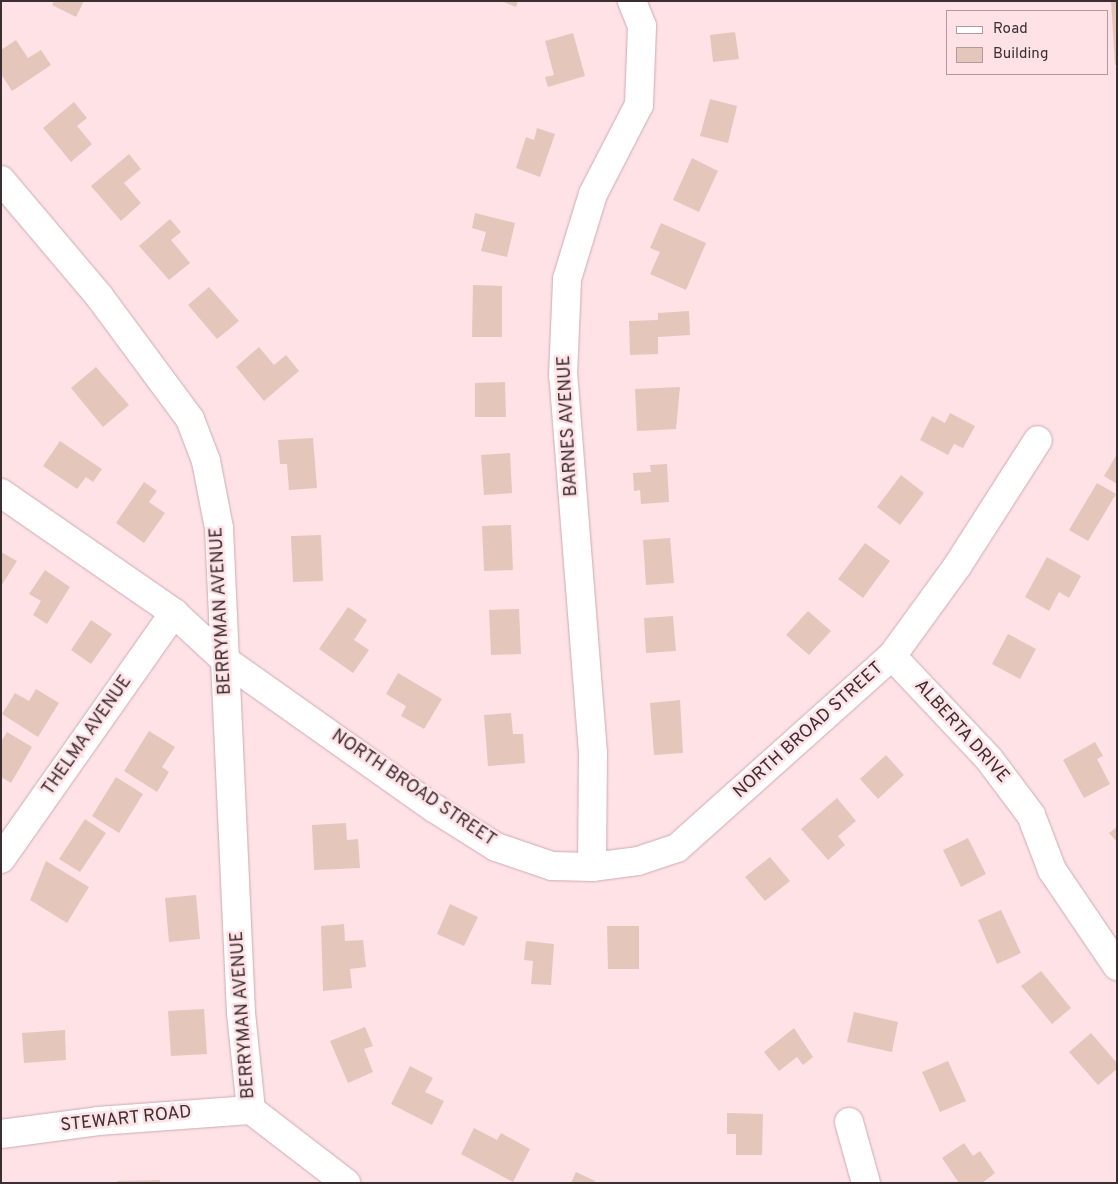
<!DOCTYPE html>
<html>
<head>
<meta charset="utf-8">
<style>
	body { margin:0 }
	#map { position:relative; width:1118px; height:1184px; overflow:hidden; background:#fee2e6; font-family:Overpass,sans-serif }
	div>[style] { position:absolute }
	.building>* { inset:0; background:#e5c6ba }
	.roads { filter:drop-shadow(0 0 1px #cdabb0) drop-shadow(0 0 1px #cdabb0) }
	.minor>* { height:28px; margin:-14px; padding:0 14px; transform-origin:14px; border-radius:14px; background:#fff }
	span { translate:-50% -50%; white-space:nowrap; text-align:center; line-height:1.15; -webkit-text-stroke:5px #fee2e6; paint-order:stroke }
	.street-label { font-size:18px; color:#3b2e30 }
	.frame { position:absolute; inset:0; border:2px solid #3b2e30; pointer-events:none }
	.legend { position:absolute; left:946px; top:10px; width:162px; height:65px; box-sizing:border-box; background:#fee2e6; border:1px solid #b09a9d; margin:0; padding:6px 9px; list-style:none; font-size:15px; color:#3b2e30 }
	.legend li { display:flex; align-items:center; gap:10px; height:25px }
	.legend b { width:25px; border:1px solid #b09a9d }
</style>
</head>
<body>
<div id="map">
	<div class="building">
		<i style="clip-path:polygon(54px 1px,84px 1px,76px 17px,52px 5px)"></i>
		<i style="clip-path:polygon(501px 1px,518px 1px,516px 7px)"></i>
		<i style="clip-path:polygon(1111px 1px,1117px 1px,1117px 65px,1115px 65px)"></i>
		<i style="clip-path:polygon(735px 32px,739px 59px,713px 62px,710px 35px)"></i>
		<i style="clip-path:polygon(573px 33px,585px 76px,548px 87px,545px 77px,554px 75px,545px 41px)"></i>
		<i style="clip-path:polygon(16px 40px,28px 58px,41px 50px,51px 65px,12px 91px,1px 74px,1px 50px)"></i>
		<i style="clip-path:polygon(710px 99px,737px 106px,728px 143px,700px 136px)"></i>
		<i style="clip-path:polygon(74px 102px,87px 118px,77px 126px,92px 144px,71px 162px,43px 128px)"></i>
		<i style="clip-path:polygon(537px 128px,555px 134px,540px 177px,516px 168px,526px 137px,534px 140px)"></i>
		<i style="clip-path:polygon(129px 154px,141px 169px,124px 183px,141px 203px,121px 221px,91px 186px)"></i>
		<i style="clip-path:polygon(692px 158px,718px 171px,699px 212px,673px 200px)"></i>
		<i style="clip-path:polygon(475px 213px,515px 223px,507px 257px,481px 251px,486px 232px,472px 228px)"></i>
		<i style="clip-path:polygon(170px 219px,181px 232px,171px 240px,190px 263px,169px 280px,139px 246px)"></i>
		<i style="clip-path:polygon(661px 223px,706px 243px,686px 290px,650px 274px,660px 252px,650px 248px)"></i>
		<i style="clip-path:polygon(473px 285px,502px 286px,502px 337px,472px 337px)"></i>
		<i style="clip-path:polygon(209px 287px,239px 321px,217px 339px,188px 305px)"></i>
		<i style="clip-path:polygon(689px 311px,690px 335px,658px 337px,658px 354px,630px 355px,629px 321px,658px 320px,658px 313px)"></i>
		<i style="clip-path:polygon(259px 347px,274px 365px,286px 355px,299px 371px,264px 401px,236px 367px)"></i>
		<i style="clip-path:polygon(96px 367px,129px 405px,103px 427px,71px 388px)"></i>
		<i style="clip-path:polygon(505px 382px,506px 417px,475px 417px,475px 383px)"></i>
		<i style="clip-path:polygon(680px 387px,676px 429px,637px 431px,635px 389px)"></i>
		<i style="clip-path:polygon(950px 413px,975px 426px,963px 448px,954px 444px,948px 455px,920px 440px,932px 416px,945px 423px)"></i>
		<i style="clip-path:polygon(313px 438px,317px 488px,289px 490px,287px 464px,280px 464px,278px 440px)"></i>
		<i style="clip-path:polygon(60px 441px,102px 469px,93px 482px,86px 477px,77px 489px,43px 466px)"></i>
		<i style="clip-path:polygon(510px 453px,512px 493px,484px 495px,481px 455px)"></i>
		<i style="clip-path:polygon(1117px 454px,1117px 484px,1104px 476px)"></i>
		<i style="clip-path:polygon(667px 464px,669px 502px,641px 504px,640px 490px,634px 491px,633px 473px,651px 472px,650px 465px)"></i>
		<i style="clip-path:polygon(901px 475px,924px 493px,900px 525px,877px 507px)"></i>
		<i style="clip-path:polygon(144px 482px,157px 491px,149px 502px,165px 513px,144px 543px,116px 523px)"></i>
		<i style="clip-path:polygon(1097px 483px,1116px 494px,1088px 541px,1069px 530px)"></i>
		<i style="clip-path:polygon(511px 525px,513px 570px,484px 571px,482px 526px)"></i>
		<i style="clip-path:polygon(321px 535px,323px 581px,293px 582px,291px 536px)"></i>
		<i style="clip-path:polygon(670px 538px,674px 583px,646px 585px,643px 540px)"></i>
		<i style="clip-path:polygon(865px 543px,890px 561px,863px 598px,838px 579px)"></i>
		<i style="clip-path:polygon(1px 552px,17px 561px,1px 586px)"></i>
		<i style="clip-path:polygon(1047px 557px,1081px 576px,1069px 598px,1059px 592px,1049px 611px,1025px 597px)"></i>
		<i style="clip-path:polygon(45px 570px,70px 587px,47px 624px,33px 615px,41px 601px,29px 594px)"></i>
		<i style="clip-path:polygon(348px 607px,367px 620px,354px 640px,369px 650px,353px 673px,319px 649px)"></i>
		<i style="clip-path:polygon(519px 609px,521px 654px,491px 655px,489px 610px)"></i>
		<i style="clip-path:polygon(808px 611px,831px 631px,809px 655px,786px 635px)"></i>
		<i style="clip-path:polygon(673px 616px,676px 651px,646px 653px,644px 618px)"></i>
		<i style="clip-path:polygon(91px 620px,112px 634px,91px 664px,71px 650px)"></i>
		<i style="clip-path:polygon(1008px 634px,1036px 649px,1020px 679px,992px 664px)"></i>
		<i style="clip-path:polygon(398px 673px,442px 699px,424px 729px,401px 716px,406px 706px,386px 694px)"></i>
		<i style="clip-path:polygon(36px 689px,59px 703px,38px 737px,2px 714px,15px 693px,29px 701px)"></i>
		<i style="clip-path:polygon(680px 700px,683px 753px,654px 755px,650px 703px)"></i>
		<i style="clip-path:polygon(511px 713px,513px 734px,523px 734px,525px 763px,488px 766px,484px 715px)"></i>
		<i style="clip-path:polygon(149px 731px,175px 747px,162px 767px,169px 772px,157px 792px,124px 771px)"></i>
		<i style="clip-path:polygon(7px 732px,32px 747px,11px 783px,1px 777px,1px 742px)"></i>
		<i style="clip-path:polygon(1095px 742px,1103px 756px,1097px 759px,1110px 784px,1084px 798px,1063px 760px)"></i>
		<i style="clip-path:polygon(886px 755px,904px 775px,878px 799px,860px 779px)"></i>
		<i style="clip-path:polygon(116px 777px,143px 794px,119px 833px,92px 816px)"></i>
		<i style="clip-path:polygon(837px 798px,856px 821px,838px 836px,845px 845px,828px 860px,801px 829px)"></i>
		<i style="clip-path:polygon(85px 819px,106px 833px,80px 872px,59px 859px)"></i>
		<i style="clip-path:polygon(346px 823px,347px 840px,358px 839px,360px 868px,314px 870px,312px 825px)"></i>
		<i style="clip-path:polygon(1117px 827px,1117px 842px,1109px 833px)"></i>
		<i style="clip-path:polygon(968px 838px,986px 874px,961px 887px,943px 850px)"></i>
		<i style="clip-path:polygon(770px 857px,790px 881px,765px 901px,745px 877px)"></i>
		<i style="clip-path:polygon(46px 861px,89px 887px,67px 923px,30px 900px)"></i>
		<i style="clip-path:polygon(196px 895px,200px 939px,169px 942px,165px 898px)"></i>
		<i style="clip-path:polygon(450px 904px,478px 917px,464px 946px,437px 934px)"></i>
		<i style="clip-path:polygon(1001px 910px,1021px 953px,997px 964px,978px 920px)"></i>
		<i style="clip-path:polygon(344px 924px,345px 941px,363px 940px,366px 967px,350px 969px,352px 988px,323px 991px,321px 926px)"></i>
		<i style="clip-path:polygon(607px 926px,639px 926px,639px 969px,608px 969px)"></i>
		<i style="clip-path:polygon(526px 941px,554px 944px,551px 985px,531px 984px,533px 961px,524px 960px)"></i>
		<i style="clip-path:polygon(1041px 971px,1071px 1008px,1052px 1024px,1021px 986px)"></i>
		<i style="clip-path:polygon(204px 1009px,207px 1054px,171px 1056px,168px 1011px)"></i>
		<i style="clip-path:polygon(854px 1012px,898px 1022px,892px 1052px,847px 1042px)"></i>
		<i style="clip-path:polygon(365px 1027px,373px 1046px,364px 1049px,373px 1072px,348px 1083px,330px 1041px)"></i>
		<i style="clip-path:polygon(794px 1028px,813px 1057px,803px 1065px,797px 1057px,779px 1071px,764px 1052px)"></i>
		<i style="clip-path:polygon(65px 1030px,66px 1060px,24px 1063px,22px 1033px)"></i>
		<i style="clip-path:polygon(1091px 1033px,1117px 1063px,1117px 1069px,1098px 1085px,1069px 1052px)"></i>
		<i style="clip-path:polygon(948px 1061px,966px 1101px,940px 1112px,922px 1072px)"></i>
		<i style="clip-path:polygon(410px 1066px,433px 1078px,425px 1092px,444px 1101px,432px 1125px,391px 1104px)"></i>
		<i style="clip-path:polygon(727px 1113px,763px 1114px,762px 1155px,736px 1155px,736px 1134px,727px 1134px)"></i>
		<i style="clip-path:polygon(474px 1128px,497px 1140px,501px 1133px,530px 1149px,513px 1182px,461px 1154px)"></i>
		<i style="clip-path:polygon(964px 1143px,973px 1156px,980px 1151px,995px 1173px,982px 1183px,959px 1183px,942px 1158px)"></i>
		<i style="clip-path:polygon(576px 1172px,595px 1181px,594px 1183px,571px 1183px)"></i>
		<i style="clip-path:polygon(160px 1180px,160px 1183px,117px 1183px,117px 1181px)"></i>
	</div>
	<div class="roads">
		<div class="minor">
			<i style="left:1px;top:180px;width:152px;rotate:49.8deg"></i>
			<i style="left:99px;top:296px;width:153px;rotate:53.5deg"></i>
			<i style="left:190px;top:419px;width:45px;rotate:69.1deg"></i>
			<i style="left:206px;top:461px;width:68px;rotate:79deg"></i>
			<i style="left:219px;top:528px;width:485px;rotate:87.4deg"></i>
			<i style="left:241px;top:1013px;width:98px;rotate:84.1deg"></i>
			<i style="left:1px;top:493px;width:211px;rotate:34.7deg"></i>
			<i style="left:174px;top:613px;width:71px;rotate:42.7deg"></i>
			<i style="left:226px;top:661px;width:255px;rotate:35.3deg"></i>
			<i style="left:434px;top:808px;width:73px;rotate:32.2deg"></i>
			<i style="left:496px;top:847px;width:59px;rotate:18.7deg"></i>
			<i style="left:552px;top:866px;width:40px;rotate:1.4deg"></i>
			<i style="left:592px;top:867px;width:46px;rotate:-7.4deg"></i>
			<i style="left:638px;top:861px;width:41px;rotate:-18.4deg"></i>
			<i style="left:677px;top:848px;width:288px;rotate:-41.8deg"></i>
			<i style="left:892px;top:656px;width:112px;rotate:-54deg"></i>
			<i style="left:958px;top:565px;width:148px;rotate:-57.4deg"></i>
			<i style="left:892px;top:656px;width:141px;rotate:46.7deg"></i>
			<i style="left:989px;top:759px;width:70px;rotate:53.1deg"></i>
			<i style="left:1031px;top:815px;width:59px;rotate:69.1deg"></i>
			<i style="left:1052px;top:870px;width:116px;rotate:55.9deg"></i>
			<i style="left:1px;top:859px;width:301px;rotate:-54.9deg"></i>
			<i style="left:592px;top:867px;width:114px;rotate:-89.5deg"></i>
			<i style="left:593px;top:753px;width:378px;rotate:-94.5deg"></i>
			<i style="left:563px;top:376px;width:97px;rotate:-87.6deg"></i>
			<i style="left:567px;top:279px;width:89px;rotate:-73deg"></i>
			<i style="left:593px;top:194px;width:100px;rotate:-62.7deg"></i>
			<i style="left:639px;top:105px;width:79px;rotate:-87.8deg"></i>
			<i style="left:642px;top:26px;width:27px;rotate:-112deg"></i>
			<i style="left:251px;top:1110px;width:120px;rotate:37.5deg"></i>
			<i style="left:849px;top:1122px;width:63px;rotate:74.4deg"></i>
			<i style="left:1px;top:1134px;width:98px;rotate:-7.6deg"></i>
			<i style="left:98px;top:1121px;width:153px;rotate:-4.1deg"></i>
		</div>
	</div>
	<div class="street-label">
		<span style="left:569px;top:426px;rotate:-93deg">BARNES AVENUE</span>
		<span style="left:222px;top:611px;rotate:-93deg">BERRYMAN AVENUE</span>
		<span style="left:809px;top:731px;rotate:-42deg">NORTH BROAD STREET</span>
		<span style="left:961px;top:732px;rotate:48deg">ALBERTA DRIVE</span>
		<span style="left:88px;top:736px;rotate:-55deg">THELMA AVENUE</span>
		<span style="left:413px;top:789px;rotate:34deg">NORTH BROAD STREET</span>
		<span style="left:244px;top:1015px;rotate:-94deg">BERRYMAN AVENUE</span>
		<span style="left:126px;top:1120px;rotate:-6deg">STEWART ROAD</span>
	</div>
	<div class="frame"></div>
	<ul class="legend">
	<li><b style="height:6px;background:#fff"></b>Road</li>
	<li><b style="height:14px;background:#e5c6ba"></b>Building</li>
	</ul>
</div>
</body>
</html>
